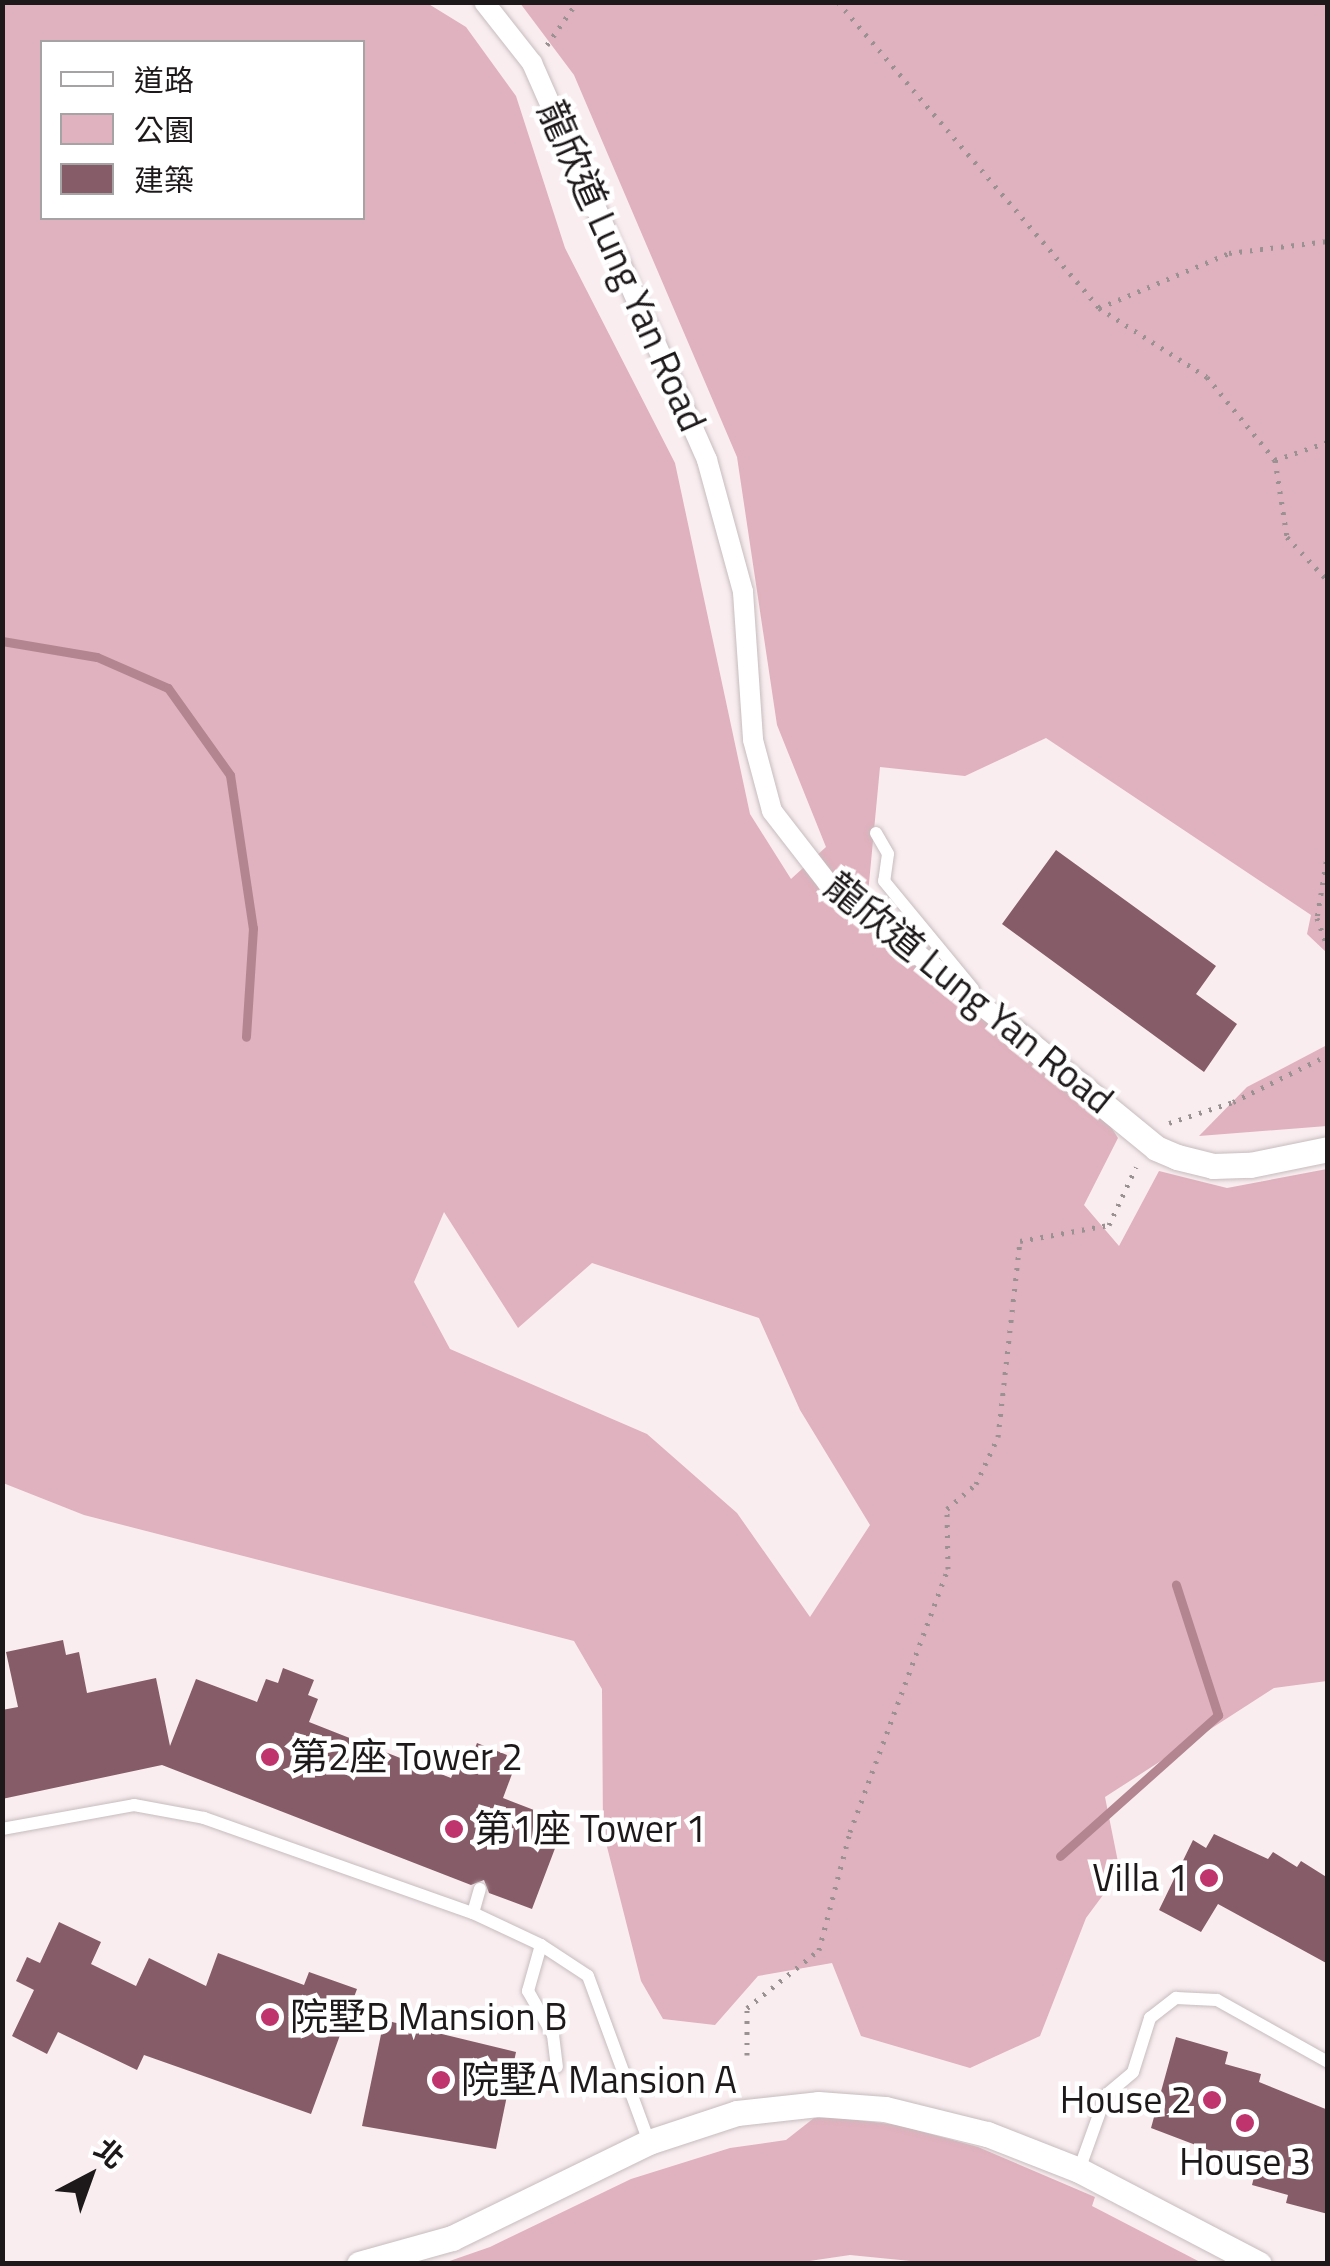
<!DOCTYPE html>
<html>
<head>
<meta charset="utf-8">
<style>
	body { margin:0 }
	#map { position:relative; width:1330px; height:2266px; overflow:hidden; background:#f9edf0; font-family:"Titillium Web","Noto Sans TC",sans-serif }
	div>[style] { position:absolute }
	.green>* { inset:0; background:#e0b1be }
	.stream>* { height:9px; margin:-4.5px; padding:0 4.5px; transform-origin:4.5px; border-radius:4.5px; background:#b28591 }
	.building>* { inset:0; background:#865c68 }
	.path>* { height:5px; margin-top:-2.5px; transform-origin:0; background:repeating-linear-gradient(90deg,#9a9193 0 2.5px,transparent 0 10.5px) }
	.roads { filter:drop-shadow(0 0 2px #c7bcbe) drop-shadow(0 0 2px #c7bcbe) }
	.service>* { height:12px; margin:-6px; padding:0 6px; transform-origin:6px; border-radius:6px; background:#fff }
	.pedestrian>* { height:20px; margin:-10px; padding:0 10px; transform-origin:10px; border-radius:10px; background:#fff }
	.minor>* { height:25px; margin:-12.5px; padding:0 12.5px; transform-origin:12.5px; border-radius:12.5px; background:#fff }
	.dots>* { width:28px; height:28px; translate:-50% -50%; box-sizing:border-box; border:5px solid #fff; border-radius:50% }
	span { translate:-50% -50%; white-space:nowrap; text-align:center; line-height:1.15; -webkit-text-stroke:9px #fff; paint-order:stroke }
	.street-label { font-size:38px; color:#1d191a }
	.poi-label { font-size:38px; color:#1d191a }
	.left { translate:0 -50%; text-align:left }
	.right { translate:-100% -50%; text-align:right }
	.frame { position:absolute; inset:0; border:5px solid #1d191a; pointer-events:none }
	.legend { position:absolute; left:40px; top:40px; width:325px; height:180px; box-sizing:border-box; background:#fff; border:2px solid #a5a3a3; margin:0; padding:12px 18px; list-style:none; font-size:30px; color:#1d191a }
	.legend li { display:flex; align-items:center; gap:20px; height:50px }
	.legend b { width:50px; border:2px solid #a5a3a3 }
	.north { position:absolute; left:40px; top:2126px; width:100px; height:100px; -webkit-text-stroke:8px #fff; paint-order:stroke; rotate:41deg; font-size:28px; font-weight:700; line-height:40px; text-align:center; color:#1d191a }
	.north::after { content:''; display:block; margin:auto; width:35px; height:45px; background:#1d191a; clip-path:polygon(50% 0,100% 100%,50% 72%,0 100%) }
</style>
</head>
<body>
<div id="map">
	<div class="green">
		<i style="clip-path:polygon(evenodd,2px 3px,427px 3px,466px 27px,516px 96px,565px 248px,675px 463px,750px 814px,791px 879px,826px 847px,777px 725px,737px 457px,574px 75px,520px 3px,1327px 3px,1327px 953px,1307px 934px,1311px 915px,1046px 738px,965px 776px,880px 767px,867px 904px,1096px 1103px,1118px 1138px,1084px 1205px,1119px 1246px,1159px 1171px,1227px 1188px,1327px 1169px,1327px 1681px,1274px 1688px,1105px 1797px,1120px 1872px,1086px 1918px,1040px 2036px,970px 2068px,861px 2036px,832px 1963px,758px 1976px,715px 2025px,663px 2019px,641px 1981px,603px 1831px,602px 1689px,574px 1641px,84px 1515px,3px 1483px,2px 3px,42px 42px,362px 42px,362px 218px,42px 218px,42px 42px,2px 3px,444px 1212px,518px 1328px,592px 1263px,759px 1318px,800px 1410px,870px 1525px,810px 1617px,737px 1513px,647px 1434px,450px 1349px,414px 1282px,444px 1212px)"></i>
		<i style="clip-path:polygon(1327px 1045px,1327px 1126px,1199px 1136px,1247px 1087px)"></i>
		<i style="clip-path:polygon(832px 2117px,898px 2125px,978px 2147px,1095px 2197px,1092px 2206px,1202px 2263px,941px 2264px,850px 2255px,789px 2264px,441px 2264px,490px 2247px,631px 2179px,730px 2148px,786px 2140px,814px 2118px)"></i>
	</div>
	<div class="stream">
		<i style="left:2px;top:641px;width:96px;rotate:9.6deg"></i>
		<i style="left:97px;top:657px;width:77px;rotate:23.6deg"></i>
		<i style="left:168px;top:688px;width:107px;rotate:54.5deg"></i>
		<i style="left:230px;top:775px;width:155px;rotate:81.5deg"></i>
		<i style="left:253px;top:928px;width:109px;rotate:93.7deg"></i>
		<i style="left:1060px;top:1856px;width:212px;rotate:-41.7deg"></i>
		<i style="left:1218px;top:1715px;width:137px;rotate:-107.9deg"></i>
	</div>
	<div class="building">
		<i style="clip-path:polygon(1056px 850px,1216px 966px,1196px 994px,1237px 1024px,1204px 1072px,1002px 924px)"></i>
		<i style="clip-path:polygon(63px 1640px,66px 1655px,79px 1652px,87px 1693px,156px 1678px,170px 1746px,196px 1679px,257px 1702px,266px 1679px,278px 1683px,283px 1668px,314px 1680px,308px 1695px,318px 1699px,309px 1722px,451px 1778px,461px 1754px,471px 1758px,477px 1743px,507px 1755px,502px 1770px,512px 1774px,503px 1798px,565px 1822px,532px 1909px,489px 1893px,484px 1880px,471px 1885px,162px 1765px,2px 1799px,2px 1710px,18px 1707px,6px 1652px)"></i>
		<i style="clip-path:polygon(1214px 1834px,1268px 1859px,1273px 1852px,1297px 1867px,1301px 1861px,1328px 1878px,1328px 1964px,1218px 1904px,1201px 1932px,1159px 1910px,1193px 1840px,1206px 1848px)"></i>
		<i style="clip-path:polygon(59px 1922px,101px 1942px,91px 1964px,136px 1986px,149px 1958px,206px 1986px,218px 1953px,304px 1985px,309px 1972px,357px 1989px,311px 2114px,144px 2055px,137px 2070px,58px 2032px,47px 2054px,12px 2036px,34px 1990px,16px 1981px,27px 1957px,40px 1963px)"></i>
		<i style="clip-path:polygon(384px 2020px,516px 2052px,496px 2149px,362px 2126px)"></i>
		<i style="clip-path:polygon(1176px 2037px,1228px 2052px,1225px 2064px,1261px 2074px,1259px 2082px,1328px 2110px,1328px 2214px,1286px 2203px,1288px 2195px,1252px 2185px,1254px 2177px,1218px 2167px,1222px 2155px,1151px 2128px)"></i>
	</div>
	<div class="path">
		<i style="left:838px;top:2px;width:402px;rotate:49.5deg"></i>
		<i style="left:1099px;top:308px;width:128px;rotate:32.6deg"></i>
		<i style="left:1207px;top:377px;width:107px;rotate:50.7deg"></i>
		<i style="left:1275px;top:460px;width:78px;rotate:81.1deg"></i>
		<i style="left:1287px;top:537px;width:60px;rotate:47deg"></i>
		<i style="left:547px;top:45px;width:52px;rotate:-55.1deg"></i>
		<i style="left:1099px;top:308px;width:141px;rotate:-22.9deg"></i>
		<i style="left:1229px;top:253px;width:100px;rotate:-6.9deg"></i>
		<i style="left:1275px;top:460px;width:56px;rotate:-18.8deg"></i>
		<i style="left:1328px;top:851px;width:68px;rotate:99.3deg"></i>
		<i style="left:1317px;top:918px;width:33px;rotate:70deg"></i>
		<i style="left:1169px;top:1123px;width:67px;rotate:-18.2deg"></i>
		<i style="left:1233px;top:1102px;width:106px;rotate:-26.3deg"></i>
		<i style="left:747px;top:2055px;width:47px;rotate:-90deg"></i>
		<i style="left:747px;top:2008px;width:92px;rotate:-38.9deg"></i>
		<i style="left:819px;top:1950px;width:122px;rotate:-75.3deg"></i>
		<i style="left:850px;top:1832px;width:281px;rotate:-69.6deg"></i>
		<i style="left:948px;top:1569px;width:60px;rotate:-91deg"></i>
		<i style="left:947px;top:1509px;width:38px;rotate:-41deg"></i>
		<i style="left:976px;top:1484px;width:52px;rotate:-64.9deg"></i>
		<i style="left:998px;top:1437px;width:197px;rotate:-83.6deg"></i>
		<i style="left:1020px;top:1241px;width:90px;rotate:-10.2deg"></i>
		<i style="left:1109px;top:1225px;width:64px;rotate:-65deg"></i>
	</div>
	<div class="roads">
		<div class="service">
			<i style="left:876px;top:833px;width:24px;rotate:60deg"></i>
			<i style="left:888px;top:854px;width:27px;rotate:98deg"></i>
			<i style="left:884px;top:881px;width:140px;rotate:50.5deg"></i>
			<i style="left:2px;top:1829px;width:134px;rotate:-10.3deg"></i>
			<i style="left:134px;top:1805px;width:71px;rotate:10.5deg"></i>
			<i style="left:204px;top:1818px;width:285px;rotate:19.5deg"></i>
			<i style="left:473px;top:1913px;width:75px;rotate:25.2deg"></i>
			<i style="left:541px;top:1945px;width:56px;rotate:33.4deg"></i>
			<i style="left:588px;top:1976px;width:177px;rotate:69.8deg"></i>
			<i style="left:473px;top:1913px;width:25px;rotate:-74deg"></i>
			<i style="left:541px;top:1945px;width:48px;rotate:105.8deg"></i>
			<i style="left:528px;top:1991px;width:51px;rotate:60.4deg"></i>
			<i style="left:553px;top:2035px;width:32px;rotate:83deg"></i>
			<i style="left:1079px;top:2170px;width:80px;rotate:-70.2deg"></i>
			<i style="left:1106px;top:2095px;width:35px;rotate:-40deg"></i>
			<i style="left:1133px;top:2072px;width:57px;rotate:-72.5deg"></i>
			<i style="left:1150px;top:2018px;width:33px;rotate:-38deg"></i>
			<i style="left:1176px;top:1998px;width:41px;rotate:2.8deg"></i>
			<i style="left:1217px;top:2000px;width:127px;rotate:29.2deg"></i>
		</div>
		<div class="pedestrian">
			<i style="left:484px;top:2px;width:78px;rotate:51.8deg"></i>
			<i style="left:532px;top:63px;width:434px;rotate:66.2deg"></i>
			<i style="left:707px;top:460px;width:137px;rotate:74.7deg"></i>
			<i style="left:743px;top:592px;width:148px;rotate:86.1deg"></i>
			<i style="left:753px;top:740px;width:73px;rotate:75deg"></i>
			<i style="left:772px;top:811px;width:90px;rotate:52.2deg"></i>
			<i style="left:827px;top:882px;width:223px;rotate:38.6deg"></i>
		</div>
		<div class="minor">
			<i style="left:1001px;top:1021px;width:200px;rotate:39.3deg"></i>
			<i style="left:1156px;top:1148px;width:23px;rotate:23deg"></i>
			<i style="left:1177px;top:1157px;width:37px;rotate:14deg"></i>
			<i style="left:1213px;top:1166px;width:37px;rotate:-2deg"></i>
			<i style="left:1250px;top:1165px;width:80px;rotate:-11.6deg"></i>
			<i style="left:359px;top:2264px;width:97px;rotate:-15.6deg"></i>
			<i style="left:452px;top:2238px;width:219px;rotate:-26deg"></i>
			<i style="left:649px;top:2142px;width:93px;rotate:-18.2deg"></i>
			<i style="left:737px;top:2113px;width:81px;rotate:-6.3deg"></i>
			<i style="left:818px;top:2104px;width:67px;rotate:4.3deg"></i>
			<i style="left:885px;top:2109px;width:105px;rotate:13.8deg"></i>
			<i style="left:987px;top:2134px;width:99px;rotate:21.4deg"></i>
			<i style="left:1079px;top:2170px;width:203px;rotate:27.6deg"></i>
		</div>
	</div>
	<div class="dots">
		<i style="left:270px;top:1757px;background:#bf346c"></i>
		<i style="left:454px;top:1829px;background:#bf346c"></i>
		<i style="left:1209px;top:1878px;background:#bf346c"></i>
		<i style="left:270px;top:2017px;background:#bf346c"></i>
		<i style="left:441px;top:2080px;background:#bf346c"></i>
		<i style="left:1212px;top:2100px;background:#bf346c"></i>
		<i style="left:1245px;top:2123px;background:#bf346c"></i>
	</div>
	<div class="street-label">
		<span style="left:622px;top:266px;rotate:66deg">龍欣道 Lung Yan Road</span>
		<span style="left:969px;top:993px;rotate:39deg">龍欣道 Lung Yan Road</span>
	</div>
	<div class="poi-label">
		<span class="left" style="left:290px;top:1757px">第2座 Tower 2</span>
		<span class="left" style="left:474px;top:1829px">第1座 Tower 1</span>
		<span class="right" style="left:1189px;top:1878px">Villa 1</span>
		<span class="left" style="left:290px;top:2017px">院墅B Mansion B</span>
		<span class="left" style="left:461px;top:2080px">院墅A Mansion A</span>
		<span class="right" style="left:1192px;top:2100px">House 2</span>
		<span style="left:1245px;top:2162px">House 3</span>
	</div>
	<div class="frame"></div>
	<ul class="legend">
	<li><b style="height:12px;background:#fff"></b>道路</li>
	<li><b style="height:28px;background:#e0b1be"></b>公園</li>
	<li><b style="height:28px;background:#865c68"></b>建築</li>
	</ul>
	<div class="north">北</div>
</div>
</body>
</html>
